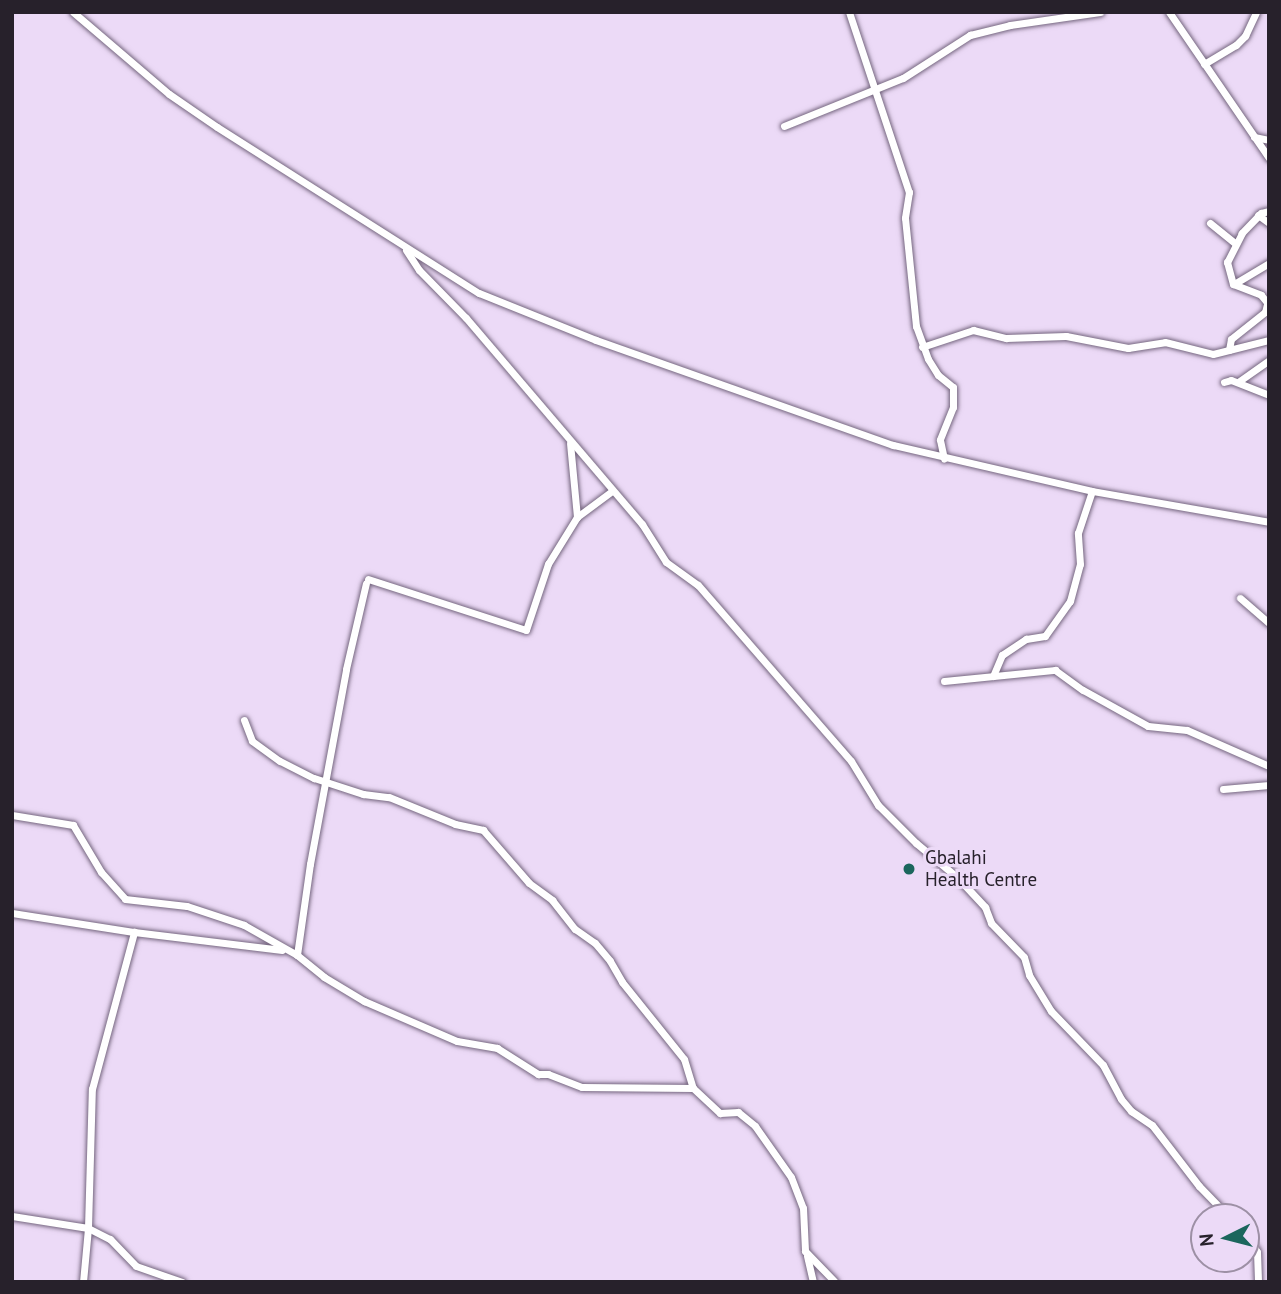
<!DOCTYPE html>
<html>
<head>
<meta charset="utf-8">
<style>
	body { margin:0 }
	#map { position:relative; width:1281px; height:1294px; overflow:hidden; background:#ecdaf7; font-family:"PT Sans",sans-serif }
	div>[style] { position:absolute }
	.roads { filter:drop-shadow(0 0 2px #75667f) drop-shadow(0 0 2px #75667f) }
	.minor>* { height:7px; margin:-3.5px; padding:0 3.5px; transform-origin:3.5px; border-radius:3.5px; background:#fff }
	.dots>* { width:19px; height:19px; translate:-50% -50%; box-sizing:border-box; border:4px solid #ecdaf7; border-radius:50% }
	span { translate:-50% -50%; white-space:nowrap; text-align:center; line-height:1.15; -webkit-text-stroke:6px #ecdaf7; paint-order:stroke }
	.poi-label { font-size:19px; color:#27212b }
	.left { translate:0 -50%; text-align:left }
	.frame { position:absolute; inset:0; border:14px solid #27212b; pointer-events:none }
	.north { position:absolute; left:1190px; top:1203px; width:70px; height:70px; box-sizing:border-box; background:#ecdaf7; border:2px solid #9d90a5; border-radius:50%; rotate:264deg; font-size:19px; font-weight:700; line-height:28px; text-align:center; color:#27212b }
	.north::after { content:''; display:block; margin:auto; width:24px; height:32px; background:#1b665d; clip-path:polygon(50% 0,100% 100%,50% 72%,0 100%) }
</style>
</head>
<body>
<div id="map">
	<div class="roads">
		<div class="minor">
			<i style="left:73px;top:12px;width:126px;rotate:40.5deg"></i>
			<i style="left:169px;top:94px;width:58px;rotate:34.5deg"></i>
			<i style="left:217px;top:127px;width:310px;rotate:32.4deg"></i>
			<i style="left:479px;top:293px;width:126px;rotate:21.9deg"></i>
			<i style="left:596px;top:340px;width:315px;rotate:19.5deg"></i>
			<i style="left:893px;top:445px;width:204px;rotate:13deg"></i>
			<i style="left:1092px;top:491px;width:180px;rotate:9.9deg"></i>
			<i style="left:849px;top:12px;width:190px;rotate:71.6deg"></i>
			<i style="left:909px;top:192px;width:26px;rotate:99deg"></i>
			<i style="left:905px;top:218px;width:109px;rotate:84.2deg"></i>
			<i style="left:916px;top:326px;width:35px;rotate:70deg"></i>
			<i style="left:928px;top:359px;width:19px;rotate:58deg"></i>
			<i style="left:938px;top:375px;width:19px;rotate:39deg"></i>
			<i style="left:953px;top:387px;width:20px;rotate:90deg"></i>
			<i style="left:953px;top:407px;width:35px;rotate:112deg"></i>
			<i style="left:940px;top:440px;width:19px;rotate:78deg"></i>
			<i style="left:1169px;top:12px;width:177px;rotate:55.6deg"></i>
			<i style="left:1204px;top:64px;width:37px;rotate:-31deg"></i>
			<i style="left:1236px;top:45px;width:13px;rotate:-45deg"></i>
			<i style="left:1245px;top:36px;width:26px;rotate:-65deg"></i>
			<i style="left:784px;top:126px;width:128px;rotate:-22deg"></i>
			<i style="left:903px;top:78px;width:80px;rotate:-32.7deg"></i>
			<i style="left:970px;top:35px;width:41px;rotate:-14deg"></i>
			<i style="left:1010px;top:25px;width:91px;rotate:-8.2deg"></i>
			<i style="left:1254px;top:137px;width:15px;rotate:11deg"></i>
			<i style="left:1269px;top:211px;width:8px;rotate:166deg"></i>
			<i style="left:1261px;top:213px;width:28px;rotate:134deg"></i>
			<i style="left:1242px;top:233px;width:33px;rotate:117deg"></i>
			<i style="left:1227px;top:262px;width:23px;rotate:75deg"></i>
			<i style="left:1233px;top:284px;width:30px;rotate:21deg"></i>
			<i style="left:1261px;top:295px;width:13px;rotate:51deg"></i>
			<i style="left:1258px;top:215px;width:14px;rotate:36deg"></i>
			<i style="left:1210px;top:223px;width:33px;rotate:39deg"></i>
			<i style="left:406px;top:250px;width:24px;rotate:57deg"></i>
			<i style="left:419px;top:270px;width:67px;rotate:45.6deg"></i>
			<i style="left:466px;top:318px;width:271px;rotate:49.5deg"></i>
			<i style="left:642px;top:524px;width:45px;rotate:57.7deg"></i>
			<i style="left:666px;top:562px;width:39px;rotate:36deg"></i>
			<i style="left:698px;top:585px;width:233px;rotate:49deg"></i>
			<i style="left:851px;top:761px;width:52px;rotate:58.5deg"></i>
			<i style="left:878px;top:805px;width:54px;rotate:45deg"></i>
			<i style="left:916px;top:843px;width:55px;rotate:39.8deg"></i>
			<i style="left:958px;top:878px;width:40px;rotate:47deg"></i>
			<i style="left:985px;top:907px;width:17px;rotate:69deg"></i>
			<i style="left:991px;top:923px;width:47px;rotate:45.9deg"></i>
			<i style="left:1024px;top:957px;width:19px;rotate:74deg"></i>
			<i style="left:1029px;top:975px;width:42px;rotate:58.6deg"></i>
			<i style="left:1051px;top:1011px;width:75px;rotate:46.1deg"></i>
			<i style="left:1103px;top:1065px;width:38px;rotate:62deg"></i>
			<i style="left:1121px;top:1099px;width:16px;rotate:50deg"></i>
			<i style="left:1131px;top:1111px;width:25px;rotate:34deg"></i>
			<i style="left:1152px;top:1125px;width:77px;rotate:52.4deg"></i>
			<i style="left:1199px;top:1186px;width:43px;rotate:45.9deg"></i>
			<i style="left:1234px;top:284px;width:41px;rotate:-31deg"></i>
			<i style="left:922px;top:347px;width:54px;rotate:-18.4deg"></i>
			<i style="left:973px;top:330px;width:34px;rotate:14deg"></i>
			<i style="left:1006px;top:338px;width:60px;rotate:-1.9deg"></i>
			<i style="left:1066px;top:336px;width:63px;rotate:11deg"></i>
			<i style="left:1128px;top:348px;width:37px;rotate:-9deg"></i>
			<i style="left:1165px;top:342px;width:49px;rotate:14deg"></i>
			<i style="left:1213px;top:354px;width:58px;rotate:-14deg"></i>
			<i style="left:1229px;top:350px;width:11px;rotate:-80deg"></i>
			<i style="left:1231px;top:339px;width:43px;rotate:-38.5deg"></i>
			<i style="left:1265px;top:312px;width:8px;rotate:-76deg"></i>
			<i style="left:1224px;top:382px;width:7px;rotate:-16deg"></i>
			<i style="left:1231px;top:380px;width:41px;rotate:21.5deg"></i>
			<i style="left:1238px;top:382px;width:38px;rotate:-35deg"></i>
			<i style="left:577px;top:517px;width:44px;rotate:-36.6deg"></i>
			<i style="left:368px;top:579px;width:166px;rotate:17.9deg"></i>
			<i style="left:526px;top:630px;width:70px;rotate:-71.6deg"></i>
			<i style="left:548px;top:564px;width:55px;rotate:-58.3deg"></i>
			<i style="left:577px;top:517px;width:74px;rotate:-95.4deg"></i>
			<i style="left:1240px;top:598px;width:38px;rotate:41deg"></i>
			<i style="left:993px;top:676px;width:23px;rotate:-67deg"></i>
			<i style="left:1002px;top:655px;width:29px;rotate:-34deg"></i>
			<i style="left:1026px;top:639px;width:19px;rotate:-9deg"></i>
			<i style="left:1045px;top:636px;width:43px;rotate:-54.5deg"></i>
			<i style="left:1070px;top:601px;width:38px;rotate:-75deg"></i>
			<i style="left:1080px;top:564px;width:31px;rotate:-94deg"></i>
			<i style="left:1078px;top:533px;width:44px;rotate:-71.6deg"></i>
			<i style="left:944px;top:681px;width:112px;rotate:-5.7deg"></i>
			<i style="left:1055px;top:670px;width:34px;rotate:36deg"></i>
			<i style="left:1083px;top:690px;width:74px;rotate:29deg"></i>
			<i style="left:1148px;top:726px;width:39px;rotate:6deg"></i>
			<i style="left:1187px;top:730px;width:90px;rotate:23.7deg"></i>
			<i style="left:244px;top:720px;width:22px;rotate:69deg"></i>
			<i style="left:252px;top:741px;width:34px;rotate:36deg"></i>
			<i style="left:280px;top:761px;width:38px;rotate:27deg"></i>
			<i style="left:314px;top:778px;width:52px;rotate:18.1deg"></i>
			<i style="left:363px;top:794px;width:26px;rotate:7deg"></i>
			<i style="left:389px;top:797px;width:71px;rotate:22.2deg"></i>
			<i style="left:455px;top:824px;width:29px;rotate:12deg"></i>
			<i style="left:483px;top:830px;width:70px;rotate:49deg"></i>
			<i style="left:529px;top:883px;width:29px;rotate:36deg"></i>
			<i style="left:552px;top:900px;width:37px;rotate:52deg"></i>
			<i style="left:575px;top:929px;width:24px;rotate:35deg"></i>
			<i style="left:595px;top:943px;width:23px;rotate:50deg"></i>
			<i style="left:610px;top:961px;width:24px;rotate:60deg"></i>
			<i style="left:622px;top:982px;width:99px;rotate:51.2deg"></i>
			<i style="left:684px;top:1059px;width:30px;rotate:73deg"></i>
			<i style="left:1223px;top:789px;width:46px;rotate:-5deg"></i>
			<i style="left:12px;top:815px;width:62px;rotate:9.3deg"></i>
			<i style="left:73px;top:825px;width:55px;rotate:59.2deg"></i>
			<i style="left:101px;top:872px;width:36px;rotate:48deg"></i>
			<i style="left:125px;top:899px;width:62px;rotate:6.4deg"></i>
			<i style="left:187px;top:906px;width:60px;rotate:18.4deg"></i>
			<i style="left:244px;top:925px;width:61px;rotate:29.5deg"></i>
			<i style="left:297px;top:955px;width:35px;rotate:39deg"></i>
			<i style="left:324px;top:977px;width:47px;rotate:31deg"></i>
			<i style="left:364px;top:1001px;width:101px;rotate:23.3deg"></i>
			<i style="left:457px;top:1041px;width:41px;rotate:9.9deg"></i>
			<i style="left:497px;top:1048px;width:49px;rotate:32.4deg"></i>
			<i style="left:538px;top:1074px;width:10px"></i>
			<i style="left:548px;top:1074px;width:36px;rotate:21deg"></i>
			<i style="left:582px;top:1087px;width:111px;rotate:0.5deg"></i>
			<i style="left:693px;top:1088px;width:37px;rotate:43deg"></i>
			<i style="left:720px;top:1113px;width:18px;rotate:-3deg"></i>
			<i style="left:738px;top:1112px;width:22px;rotate:39deg"></i>
			<i style="left:755px;top:1126px;width:62px;rotate:54.8deg"></i>
			<i style="left:791px;top:1177px;width:33px;rotate:69deg"></i>
			<i style="left:803px;top:1208px;width:43px;rotate:87.3deg"></i>
			<i style="left:805px;top:1251px;width:43px;rotate:45.9deg"></i>
			<i style="left:12px;top:913px;width:123px;rotate:8.9deg"></i>
			<i style="left:134px;top:932px;width:149px;rotate:6.9deg"></i>
			<i style="left:297px;top:955px;width:92px;rotate:-81.9deg"></i>
			<i style="left:310px;top:864px;width:198px;rotate:-79.5deg"></i>
			<i style="left:346px;top:669px;width:88px;rotate:-76.9deg"></i>
			<i style="left:12px;top:1216px;width:77px;rotate:9deg"></i>
			<i style="left:88px;top:1228px;width:25px;rotate:27deg"></i>
			<i style="left:110px;top:1239px;width:37px;rotate:46deg"></i>
			<i style="left:136px;top:1266px;width:49px;rotate:19.2deg"></i>
			<i style="left:1246px;top:1235px;width:20px;rotate:57deg"></i>
			<i style="left:1257px;top:1252px;width:30px;rotate:88deg"></i>
			<i style="left:807px;top:1256px;width:27px;rotate:77deg"></i>
			<i style="left:83px;top:1282px;width:54px;rotate:-84.7deg"></i>
			<i style="left:88px;top:1228px;width:139px;rotate:-88.4deg"></i>
			<i style="left:92px;top:1089px;width:163px;rotate:-75deg"></i>
		</div>
	</div>
	<div class="dots">
		<i style="left:909px;top:869px;background:#1b665d"></i>
	</div>
	<div class="poi-label">
		<span class="left" style="left:925px;top:869px">Gbalahi<br>Health Centre</span>
	</div>
	<div class="frame"></div>
	<div class="north">N</div>
</div>
</body>
</html>
